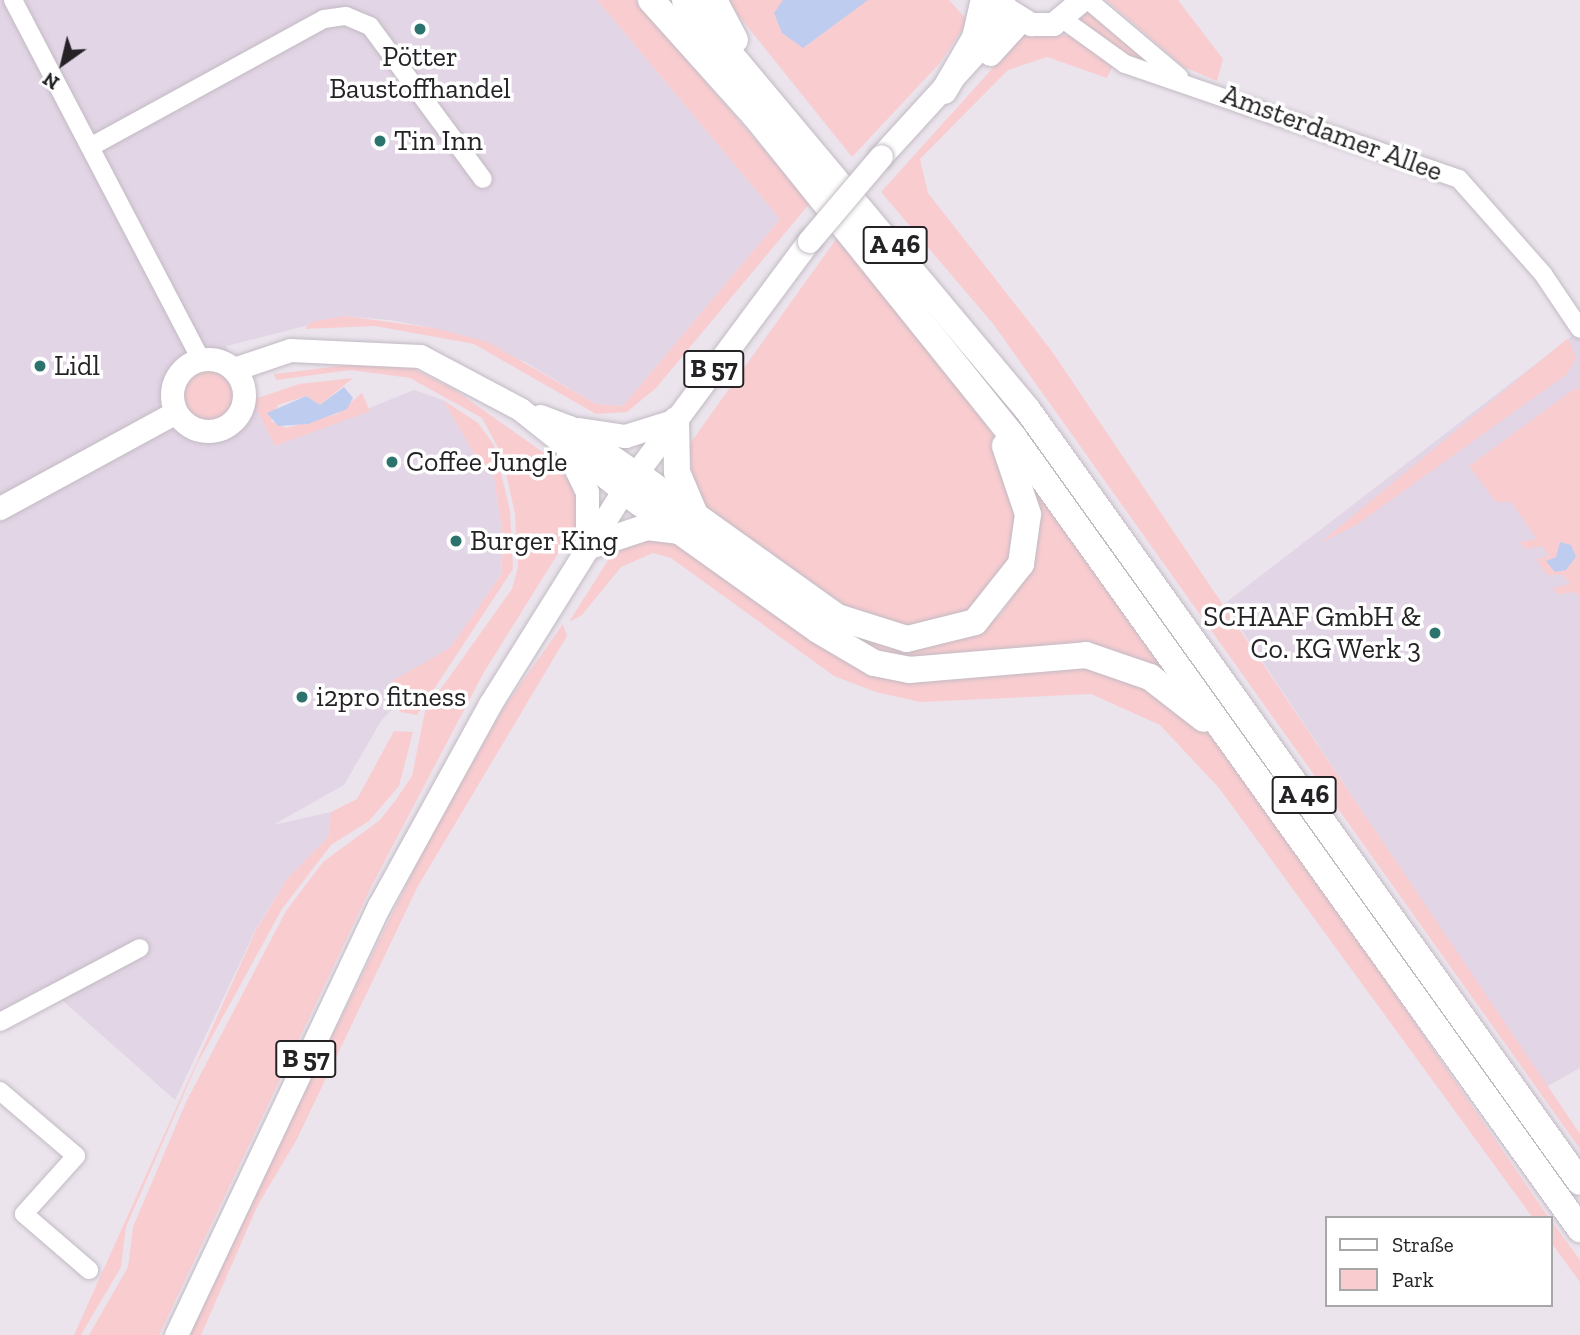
<!DOCTYPE html>
<html>
<head>
<meta charset="utf-8">
<style>
	body { margin:0 }
	#map { position:relative; width:1580px; height:1335px; overflow:hidden; background:#ebe4ed; font-family:"Zilla Slab",serif }
	div>[style] { position:absolute }
	.built>* { inset:0; background:#e2d5e5 }
	.green>* { inset:0; background:#f9cdd0 }
	.round { border-radius:50% }
	.water>* { inset:0; background:#bdccef }
	.roads { filter:drop-shadow(0 0 2px #c2bac3) drop-shadow(0 0 2px #c2bac3) }
	.minor>* { height:18px; margin:-9px; padding:0 9px; transform-origin:9px; border-radius:9px; background:#fff }
	.major>* { height:23px; margin:-11.5px; padding:0 11.5px; transform-origin:11.5px; border-radius:11.5px; background:#fff }
	.major>.ring { margin:-11.5px; padding:0; box-sizing:content-box; background:none; border:23px solid #fff; border-radius:50% }
	.highway>* { height:26px; margin:-13px; padding:0 13px; transform-origin:13px; border-radius:13px; background:#fff }
	.bridges { filter:drop-shadow(0 0 2px #c2bac3) drop-shadow(0 0 2px #c2bac3) }
	.major-bridge>* { height:23px; margin:-11.5px; padding:0 11.5px; transform-origin:11.5px; border-radius:11.5px; background:#fff }
	.dots>* { width:19px; height:19px; translate:-50% -50%; box-sizing:border-box; border:4px solid #fff; border-radius:50% }
	span { translate:-50% -50%; white-space:nowrap; text-align:center; line-height:1.15; -webkit-text-stroke:7px #fff; paint-order:stroke }
	.shield-label span { padding:2px 5px; background:#fff; border:2px solid; border-radius:5px; -webkit-text-stroke-width:0 }
	.shield-label { font-size:26px; color:#252226; font-weight:700 }
	.poi-label { font-size:28px; color:#252226 }
	.left { translate:0 -50%; text-align:left }
	.right { translate:-100% -50%; text-align:right }
	.street-label { font-size:28px; color:#252226 }
	.legend { position:absolute; left:1325px; top:1216px; width:228px; height:91px; box-sizing:border-box; background:#fff; border:2px solid #a8a7a8; margin:0; padding:9px 12px; list-style:none; font-size:21px; color:#252226 }
	.legend li { display:flex; align-items:center; gap:14px; height:35px }
	.legend b { width:35px; border:2px solid #a8a7a8 }
	.north { position:absolute; left:28px; top:28px; width:70px; height:70px; -webkit-text-stroke:5px #fff; paint-order:stroke; rotate:214deg; font-size:19px; font-weight:700; line-height:28px; text-align:center; color:#252226 }
	.north::after { content:''; display:block; margin:auto; width:24px; height:32px; background:#252226; clip-path:polygon(50% 0,100% 100%,50% 72%,0 100%) }
</style>
</head>
<body>
<div id="map">
	<div class="built">
		<i style="clip-path:polygon(0 0,597px 0,780px 219px,623px 406px,596px 404px,525px 362px,434px 328px,389px 320px,345px 316px,226px 346px,275px 446px,414px 390px,443px 400px,480px 464px,493px 471px,503px 537px,501px 575px,450px 648px,381px 721px,344px 785px,273px 825px,331px 812px,328px 837px,287px 879px,256px 929px,175px 1100px,46px 986px,0 1011px)"></i>
		<i style="clip-path:polygon(1580px 330px,1580px 1068px,1546px 1087px,1224px 604px)"></i>
	</div>
	<div class="green">
		<i style="clip-path:polygon(597px 0,635px 0,810px 203px,656px 388px,627px 412px,596px 414px,474px 344px,375px 326px,305px 329px,311px 322px,345px 316px,434px 328px,488px 342px,596px 404px,623px 406px,780px 219px)"></i>
		<i style="clip-path:polygon(726px 0,949px 0,968px 21px,940px 63px,852px 157px)"></i>
		<i style="clip-path:polygon(1106px 0,1178px 0,1223px 59px,1217px 81px,1184px 67px)"></i>
		<i style="clip-path:polygon(1089px 8px,1162px 69px,1128px 58px,1076px 22px)"></i>
		<i style="clip-path:polygon(1027px 30px,1069px 36px,1113px 65px,1107px 78px,1047px 57px,1008px 70px,920px 159px,928px 193px,1051px 350px,1580px 1134px,1580px 1149px,994px 325px,881px 192px)"></i>
		<i style="clip-path:polygon(839px 235px,980px 416px,1002px 448px,1022px 503px,1012px 567px,955px 623px,878px 629px,695px 499px,689px 445px)"></i>
		<i style="clip-path:polygon(1568px 338px,1576px 358px,1567px 374px,1356px 525px,1320px 543px)"></i>
		<i style="clip-path:polygon(373px 362px,412px 368px,455px 390px,544px 453px,578px 491px,579px 520px,484px 672px,371px 887px,159px 1335px,89px 1335px,128px 1267px,133px 1227px,186px 1102px,286px 911px,323px 862px,380px 820px,395px 801px,412px 776px,425px 711px,512px 589px,518px 567px,515px 514px,502px 455px,482px 418px,410px 378px,351px 370px,276px 380px,274px 374px)"></i>
		<i class="round" style="left:180px;top:367px;width:54px;height:54px"></i>
		<i style="clip-path:polygon(353px 378px,320px 405px,306px 396px,278px 405px,271px 421px,286px 428px,337px 414px,362px 393px,370px 411px,275px 446px,252px 400px,299px 384px)"></i>
		<i style="clip-path:polygon(1574px 389px,1580px 389px,1580px 599px,1575px 592px,1557px 594px,1553px 588px,1570px 584px,1563px 575px,1547px 575px,1536px 559px,1549px 556px,1542px 546px,1525px 549px,1520px 542px,1537px 539px,1511px 502px,1496px 502px,1469px 466px)"></i>
		<i style="clip-path:polygon(443px 400px,478px 423px,494px 445px,510px 510px,513px 569px,417px 715px,400px 712px,392px 681px,450px 648px,501px 575px,503px 537px,493px 471px,480px 464px)"></i>
		<i style="clip-path:polygon(1029px 480px,1184px 693px,1149px 669px,882px 660px,688px 522px,859px 638px,915px 649px,969px 636px,1000px 615px,1020px 586px)"></i>
		<i style="clip-path:polygon(661px 531px,848px 656px,1067px 660px,1177px 700px,1210px 734px,1305px 863px,1549px 1218px,1533px 1218px,1219px 788px,1160px 725px,1091px 694px,920px 702px,876px 692px,834px 676px,671px 558px,653px 553px,621px 567px,582px 615px,569px 622px,619px 543px)"></i>
		<i style="clip-path:polygon(563px 624px,567px 636px,418px 886px,297px 1139px,258px 1205px,201px 1335px,185px 1335px,430px 837px,503px 709px)"></i>
		<i style="clip-path:polygon(394px 731px,413px 732px,399px 786px,369px 821px,331px 845px,282px 909px,197px 1064px,126px 1227px,121px 1267px,81px 1335px,74px 1335px,256px 930px,287px 879px,328px 837px,331px 812px,357px 799px)"></i>
		<i style="clip-path:polygon(1550px 1219px,1580px 1260px,1580px 1282px,1550px 1241px)"></i>
	</div>
	<div class="water">
		<i style="clip-path:polygon(783px 0,868px 0,803px 48px,782px 33px,774px 13px)"></i>
		<i style="clip-path:polygon(344px 387px,353px 398px,347px 409px,308px 424px,278px 426px,267px 413px,306px 396px,320px 405px)"></i>
		<i style="clip-path:polygon(1560px 542px,1571px 545px,1576px 557px,1566px 570px,1555px 572px,1546px 561px,1556px 557px)"></i>
	</div>
	<div class="roads">
		<div class="minor">
			<i style="left:13px;top:0;width:406px;rotate:62.4deg"></i>
			<i style="left:1088px;top:0;width:119px;rotate:40.2deg"></i>
			<i style="left:1064px;top:20px;width:75px;rotate:35.8deg"></i>
			<i style="left:1125px;top:64px;width:353px;rotate:19deg"></i>
			<i style="left:1459px;top:179px;width:127px;rotate:48.5deg"></i>
			<i style="left:1543px;top:274px;width:66px;rotate:56.1deg"></i>
			<i style="left:92px;top:146px;width:264px;rotate:-28.7deg"></i>
			<i style="left:324px;top:19px;width:22px;rotate:-8deg"></i>
			<i style="left:346px;top:16px;width:26px;rotate:23deg"></i>
			<i style="left:370px;top:26px;width:190px;rotate:53.6deg"></i>
			<i style="left:0;top:1022px;width:158px;rotate:-27.9deg"></i>
			<i style="left:0;top:1091px;width:100px;rotate:40.5deg"></i>
			<i style="left:76px;top:1156px;width:78px;rotate:131.9deg"></i>
			<i style="left:24px;top:1214px;width:86px;rotate:40.7deg"></i>
		</div>
		<div class="major">
			<i style="left:1010px;top:11px;width:25px;rotate:32deg"></i>
			<i style="left:1031px;top:24px;width:22px"></i>
			<i style="left:1053px;top:24px;width:38px;rotate:-40deg"></i>
			<i style="left:990px;top:54px;width:46px;rotate:-47.6deg"></i>
			<i style="left:881px;top:156px;width:154px;rotate:-47.6deg"></i>
			<i style="left:985px;top:42px;width:42px;rotate:-62.8deg"></i>
			<i class="ring" style="left:172px;top:359px;width:49px;height:49px"></i>
			<i style="left:234px;top:369px;width:59px;rotate:-18.7deg"></i>
			<i style="left:290px;top:350px;width:130px;rotate:2.6deg"></i>
			<i style="left:420px;top:356px;width:113px;rotate:27.9deg"></i>
			<i style="left:520px;top:409px;width:132px;rotate:38.5deg"></i>
			<i style="left:540px;top:416px;width:31px;rotate:21deg"></i>
			<i style="left:569px;top:427px;width:81px;rotate:34.5deg"></i>
			<i style="left:577px;top:429px;width:49px;rotate:8.3deg"></i>
			<i style="left:625px;top:436px;width:53px;rotate:-17.4deg"></i>
			<i style="left:568px;top:453px;width:43px;rotate:64deg"></i>
			<i style="left:587px;top:492px;width:55px;rotate:90deg"></i>
			<i style="left:0;top:508px;width:200px;rotate:-28.6deg"></i>
			<i style="left:176px;top:1335px;width:475px;rotate:-64.7deg"></i>
			<i style="left:379px;top:906px;width:230px;rotate:-61.2deg"></i>
			<i style="left:490px;top:704px;width:251px;rotate:-58deg"></i>
			<i style="left:623px;top:491px;width:312px;rotate:-53.4deg"></i>
		</div>
		<div class="highway">
			<i style="left:651px;top:0;width:157px;rotate:48.1deg"></i>
			<i style="left:756px;top:117px;width:412px;rotate:51.2deg"></i>
			<i style="left:1014px;top:438px;width:973px;rotate:54.41deg"></i>
			<i style="left:685px;top:0;width:533px;rotate:50.1deg"></i>
			<i style="left:1027px;top:409px;width:950px;rotate:54.42deg"></i>
			<i style="left:714px;top:0;width:45px;rotate:62.3deg"></i>
			<i style="left:944px;top:91px;width:61px;rotate:-59.7deg"></i>
			<i style="left:975px;top:38px;width:39px;rotate:-77deg"></i>
			<i style="left:676px;top:420px;width:52px;rotate:88.9deg"></i>
			<i style="left:677px;top:472px;width:49px;rotate:67.1deg"></i>
			<i style="left:636px;top:473px;width:247px;rotate:35.6deg"></i>
			<i style="left:837px;top:617px;width:73px;rotate:17.4deg"></i>
			<i style="left:907px;top:639px;width:70px;rotate:-14deg"></i>
			<i style="left:975px;top:622px;width:74px;rotate:-51.6deg"></i>
			<i style="left:1021px;top:564px;width:50px;rotate:-82deg"></i>
			<i style="left:1028px;top:514px;width:72px;rotate:-108.7deg"></i>
			<i style="left:623px;top:491px;width:239px;rotate:35.5deg"></i>
			<i style="left:818px;top:630px;width:65px;rotate:30.5deg"></i>
			<i style="left:874px;top:663px;width:36px;rotate:11deg"></i>
			<i style="left:909px;top:670px;width:178px;rotate:-4.8deg"></i>
			<i style="left:1086px;top:655px;width:68px;rotate:19deg"></i>
			<i style="left:1150px;top:677px;width:68px;rotate:37.9deg"></i>
			<i style="left:587px;top:547px;width:63px;rotate:-18.4deg"></i>
			<i style="left:647px;top:527px;width:31px;rotate:7deg"></i>
		</div>
	</div>
	<div class="bridges">
		<div class="major-bridge">
			<i style="left:809px;top:241px;width:111px;rotate:-49.7deg"></i>
		</div>
	</div>
	<div class="dots">
		<i style="left:420px;top:29px;background:#2b736c"></i>
		<i style="left:380px;top:141px;background:#2b736c"></i>
		<i style="left:40px;top:366px;background:#2b736c"></i>
		<i style="left:392px;top:462px;background:#2b736c"></i>
		<i style="left:456px;top:541px;background:#2b736c"></i>
		<i style="left:1435px;top:633px;background:#2b736c"></i>
		<i style="left:302px;top:697px;background:#2b736c"></i>
	</div>
	<div class="shield-label">
		<span style="left:895px;top:245px">A 46</span>
		<span style="left:714px;top:369px">B 57</span>
		<span style="left:1304px;top:795px">A 46</span>
		<span style="left:306px;top:1059px">B 57</span>
	</div>
	<div class="poi-label">
		<span style="left:420px;top:73px">Pötter<br>Baustoffhandel</span>
		<span class="left" style="left:394px;top:141px">Tin Inn</span>
		<span class="left" style="left:54px;top:366px">Lidl</span>
		<span class="left" style="left:406px;top:462px">Coffee Jungle</span>
		<span class="left" style="left:470px;top:541px">Burger King</span>
		<span class="right" style="left:1421px;top:633px">SCHAAF GmbH &amp;<br>Co. KG Werk 3</span>
		<span class="left" style="left:316px;top:697px">i2pro fitness</span>
	</div>
	<div class="street-label">
		<span style="left:1332px;top:133px;rotate:20deg">Amsterdamer Allee</span>
	</div>
	<ul class="legend">
	<li><b style="height:9px;background:#fff"></b>Straße</li>
	<li><b style="height:19px;background:#f9cdd0"></b>Park</li>
	</ul>
	<div class="north">N</div>
</div>
</body>
</html>
